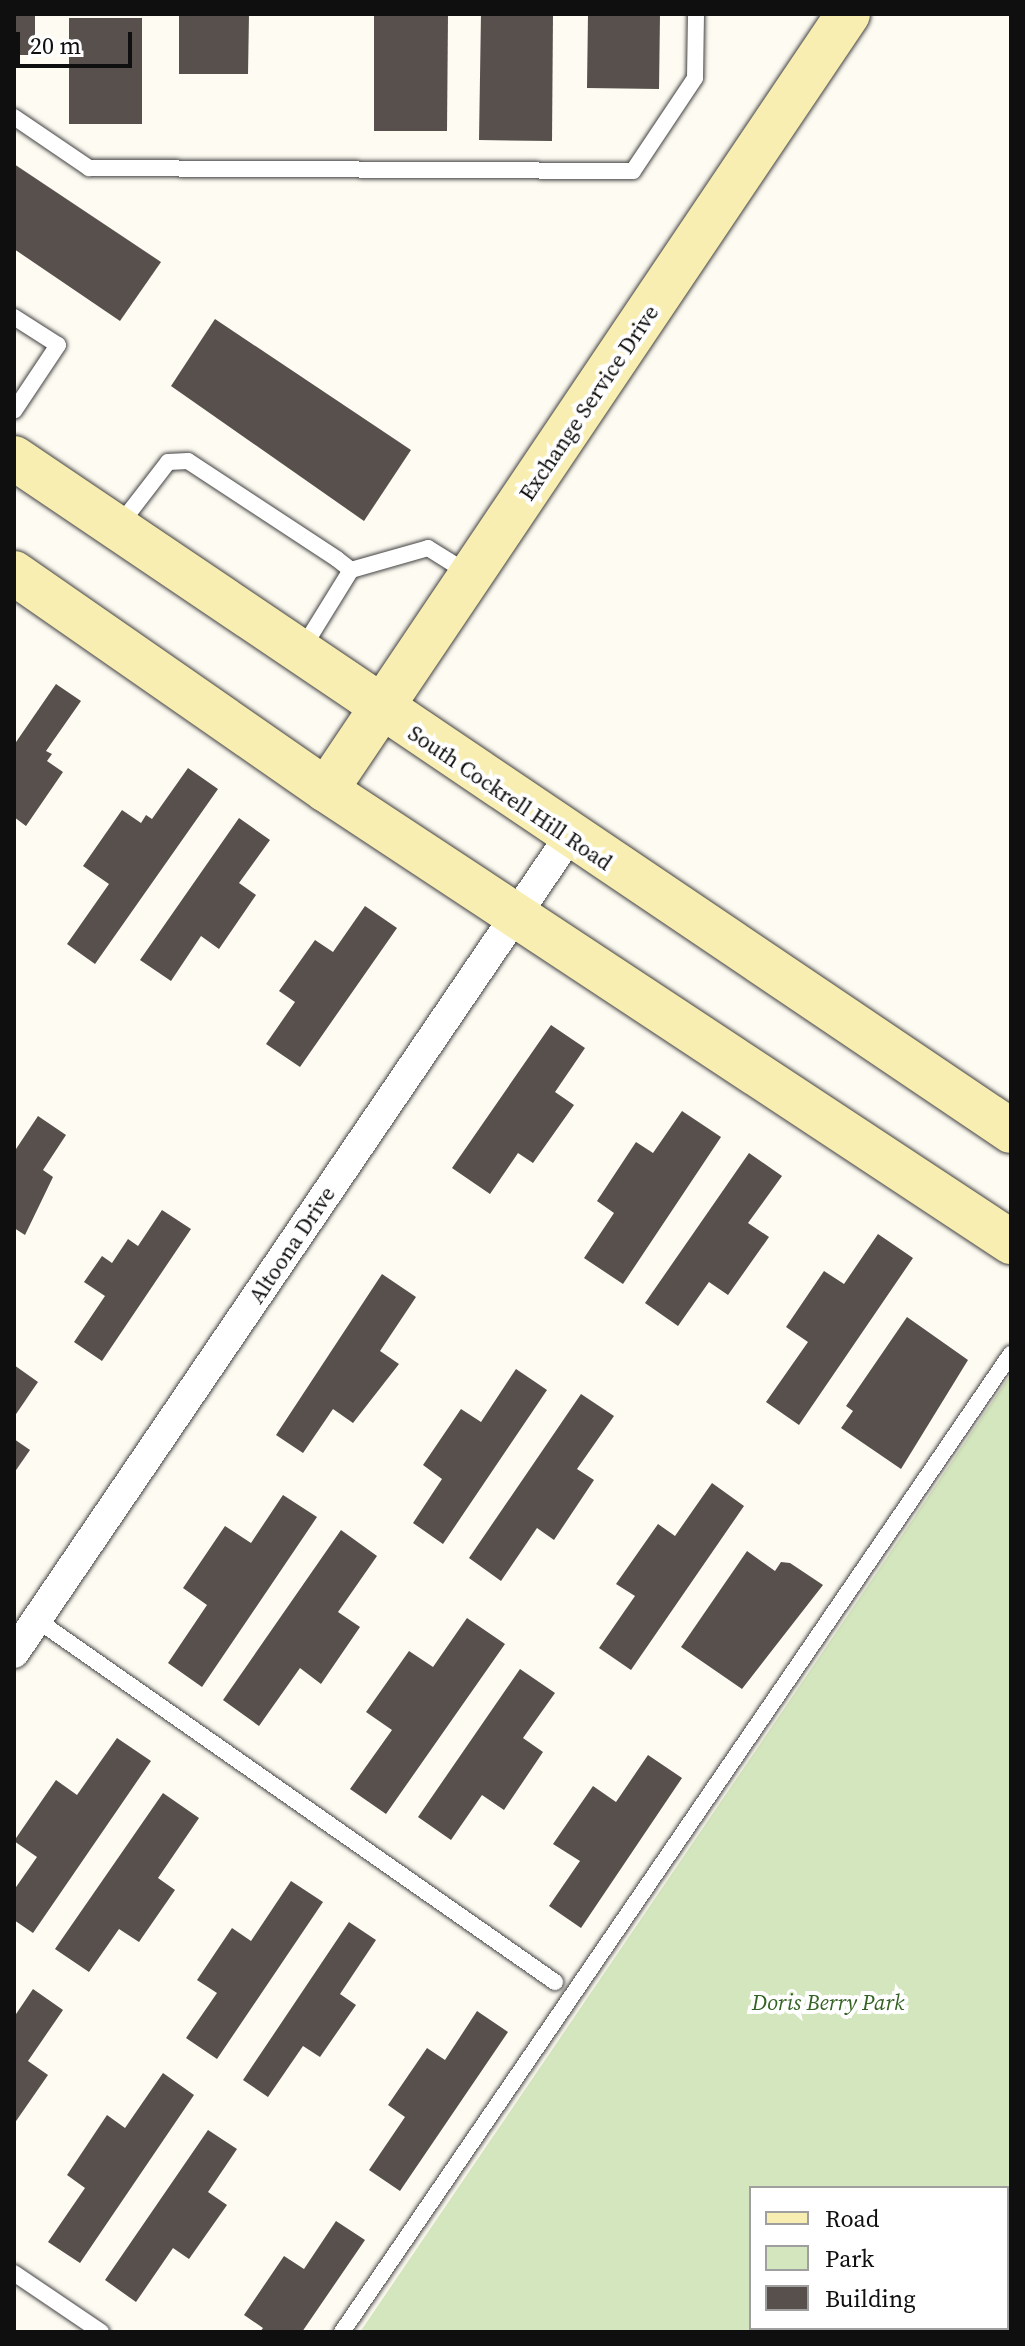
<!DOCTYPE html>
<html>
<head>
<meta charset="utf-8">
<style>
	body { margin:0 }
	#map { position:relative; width:1025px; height:2346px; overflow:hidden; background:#fefbf2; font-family:"Source Serif 4",serif }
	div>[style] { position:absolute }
	.green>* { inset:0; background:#d4e6bd }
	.building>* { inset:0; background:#57504c }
	.roads { filter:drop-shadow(0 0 2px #424242) drop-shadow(0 0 2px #424242) }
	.lane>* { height:16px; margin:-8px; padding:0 8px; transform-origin:8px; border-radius:8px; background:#fff }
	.street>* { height:30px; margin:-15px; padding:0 15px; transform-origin:15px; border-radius:15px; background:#fff }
	.secondary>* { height:44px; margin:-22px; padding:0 22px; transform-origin:22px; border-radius:22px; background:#f9eeb2 }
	span { translate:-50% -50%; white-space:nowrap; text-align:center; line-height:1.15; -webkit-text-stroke:8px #fff; paint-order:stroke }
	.street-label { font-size:22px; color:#0f0f0f }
	.park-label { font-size:22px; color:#336223; font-style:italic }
	.frame { position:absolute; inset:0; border:16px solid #0f0f0f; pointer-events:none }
	.legend { position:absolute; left:749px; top:2186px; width:260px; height:144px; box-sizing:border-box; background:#fff; border:2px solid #9f9f9f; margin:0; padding:10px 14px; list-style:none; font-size:24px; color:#0f0f0f }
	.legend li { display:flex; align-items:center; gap:16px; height:40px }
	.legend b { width:40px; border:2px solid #9f9f9f }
	.scale { position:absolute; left:16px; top:32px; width:116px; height:36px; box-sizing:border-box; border:4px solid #0f0f0f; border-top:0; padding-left:10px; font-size:24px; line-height:28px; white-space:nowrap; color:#0f0f0f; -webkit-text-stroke:6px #fff; paint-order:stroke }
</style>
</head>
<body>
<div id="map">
	<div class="green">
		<i style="clip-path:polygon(evenodd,1011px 1374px,1011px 2332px,360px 2332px,875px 1575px,1011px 1374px,751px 2188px,1007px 2188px,1007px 2328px,751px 2328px,751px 2188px)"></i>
	</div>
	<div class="building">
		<i style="clip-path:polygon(14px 14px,35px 14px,35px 55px,14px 55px)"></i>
		<i style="clip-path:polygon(179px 14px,249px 14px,248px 74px,179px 74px)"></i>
		<i style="clip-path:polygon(374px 14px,448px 14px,447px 131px,374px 131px)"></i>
		<i style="clip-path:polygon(481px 14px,553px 14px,552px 141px,479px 140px)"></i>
		<i style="clip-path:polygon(588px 14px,660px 14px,659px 89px,587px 88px)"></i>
		<i style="clip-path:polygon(69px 18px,142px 18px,142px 124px,69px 124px)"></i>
		<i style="clip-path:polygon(14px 164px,161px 262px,120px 321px,14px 249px)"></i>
		<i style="clip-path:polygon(215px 319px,411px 450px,364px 521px,171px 386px)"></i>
		<i style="clip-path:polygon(56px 684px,81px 701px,46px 751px,52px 754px,47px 761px,63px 772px,26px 826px,14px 817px,14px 745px)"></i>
		<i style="clip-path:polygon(188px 768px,218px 789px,95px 964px,67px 944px,109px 884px,83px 866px,122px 810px,141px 823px,146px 815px,152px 819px)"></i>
		<i style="clip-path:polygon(239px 818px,270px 840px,239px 883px,256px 895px,219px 949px,201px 936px,171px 981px,140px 960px)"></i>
		<i style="clip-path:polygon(365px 906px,397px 928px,300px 1067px,266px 1044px,295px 1002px,279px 991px,315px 940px,333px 952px)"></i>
		<i style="clip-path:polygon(551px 1025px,585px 1048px,555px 1092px,574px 1105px,533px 1163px,518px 1153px,490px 1194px,452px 1168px)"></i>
		<i style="clip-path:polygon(682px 1111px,721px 1137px,623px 1284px,584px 1258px,614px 1213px,597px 1201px,636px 1142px,653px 1153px)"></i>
		<i style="clip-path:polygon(38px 1116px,66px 1135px,43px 1170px,53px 1177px,25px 1235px,14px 1228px,14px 1152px)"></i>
		<i style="clip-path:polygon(749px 1153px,782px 1176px,748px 1223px,769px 1237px,728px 1295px,709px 1282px,678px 1326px,645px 1303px)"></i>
		<i style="clip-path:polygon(162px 1210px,191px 1229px,102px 1361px,74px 1342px,105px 1296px,84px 1282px,102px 1256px,112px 1263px,128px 1239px,138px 1246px)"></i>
		<i style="clip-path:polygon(878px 1234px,913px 1258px,799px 1425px,766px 1402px,808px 1342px,786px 1327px,824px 1271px,844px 1284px)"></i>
		<i style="clip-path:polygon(382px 1274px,416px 1297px,380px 1351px,399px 1364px,353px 1423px,333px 1409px,303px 1453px,276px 1435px)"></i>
		<i style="clip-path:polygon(907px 1317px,968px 1360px,901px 1469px,841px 1428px,853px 1411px,846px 1406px)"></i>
		<i style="clip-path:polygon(14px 1365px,38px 1382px,14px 1417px)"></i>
		<i style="clip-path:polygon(516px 1369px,547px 1390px,443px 1544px,413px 1523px,442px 1479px,423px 1465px,461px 1409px,481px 1422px)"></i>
		<i style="clip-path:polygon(581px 1394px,614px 1416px,577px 1469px,594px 1480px,554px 1540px,537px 1528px,501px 1581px,469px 1558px)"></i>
		<i style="clip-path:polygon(14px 1439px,30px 1450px,14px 1473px)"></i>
		<i style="clip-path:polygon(712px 1483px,744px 1506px,631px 1670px,599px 1648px,635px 1596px,616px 1584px,658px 1524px,675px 1536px)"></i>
		<i style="clip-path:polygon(283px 1495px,317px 1517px,202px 1687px,168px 1663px,207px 1605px,183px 1588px,225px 1526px,251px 1543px)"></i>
		<i style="clip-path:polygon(341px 1530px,377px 1556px,338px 1612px,360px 1627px,321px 1684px,300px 1668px,259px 1726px,223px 1700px)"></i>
		<i style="clip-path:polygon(747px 1551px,775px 1571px,781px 1562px,790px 1563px,823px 1585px,742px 1689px,681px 1647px)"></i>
		<i style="clip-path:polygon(467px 1618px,505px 1644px,386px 1814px,350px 1789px,392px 1730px,366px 1712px,409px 1651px,433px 1667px)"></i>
		<i style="clip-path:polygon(520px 1669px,555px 1693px,523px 1738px,543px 1752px,504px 1810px,482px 1795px,451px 1840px,418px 1817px)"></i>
		<i style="clip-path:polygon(117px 1738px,151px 1761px,33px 1933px,14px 1920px,14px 1890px,37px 1857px,14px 1841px,56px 1780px,77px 1795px)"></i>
		<i style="clip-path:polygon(648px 1755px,682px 1778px,581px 1928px,549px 1906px,580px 1861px,553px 1844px,593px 1786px,616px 1802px)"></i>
		<i style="clip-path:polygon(163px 1793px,199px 1818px,158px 1878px,175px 1890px,139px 1942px,119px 1929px,89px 1972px,55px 1949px)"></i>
		<i style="clip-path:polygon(291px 1881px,323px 1902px,217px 2059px,186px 2038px,217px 1993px,197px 1980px,232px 1928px,251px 1941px)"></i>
		<i style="clip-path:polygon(349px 1922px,376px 1940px,340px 1994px,356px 2005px,320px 2057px,303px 2046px,268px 2097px,243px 2080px)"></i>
		<i style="clip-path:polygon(33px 1989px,63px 2010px,28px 2061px,48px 2075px,14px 2124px,14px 2017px)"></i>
		<i style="clip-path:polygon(477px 2011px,508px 2032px,400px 2191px,369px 2170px,405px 2117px,388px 2105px,427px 2048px,445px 2060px)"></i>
		<i style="clip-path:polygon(163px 2073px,194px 2095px,80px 2263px,48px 2242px,85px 2188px,67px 2175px,107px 2115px,125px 2128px)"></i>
		<i style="clip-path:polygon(208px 2130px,237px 2149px,208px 2192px,227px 2205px,189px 2259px,173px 2248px,136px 2302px,105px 2280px)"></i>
		<i style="clip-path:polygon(336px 2221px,365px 2240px,302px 2332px,260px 2332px,263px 2328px,244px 2315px,284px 2256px,304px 2269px)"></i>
	</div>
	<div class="roads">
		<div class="lane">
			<i style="left:14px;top:117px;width:91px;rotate:34.2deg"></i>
			<i style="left:89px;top:168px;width:544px;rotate:0.32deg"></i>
			<i style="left:633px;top:171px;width:112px;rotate:-56.3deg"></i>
			<i style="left:695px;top:78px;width:64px;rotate:-89.1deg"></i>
			<i style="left:14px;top:317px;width:52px;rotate:32.5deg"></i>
			<i style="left:58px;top:345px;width:79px;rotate:123.7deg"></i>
			<i style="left:118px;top:527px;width:82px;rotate:-52.4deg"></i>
			<i style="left:168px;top:462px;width:20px;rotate:-3deg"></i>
			<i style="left:188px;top:461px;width:178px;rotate:33.3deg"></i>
			<i style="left:337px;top:559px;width:18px;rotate:38deg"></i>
			<i style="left:351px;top:570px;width:95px;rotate:121.7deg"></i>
			<i style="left:351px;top:570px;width:80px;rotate:-15.9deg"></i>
			<i style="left:428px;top:548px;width:47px;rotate:32deg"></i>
			<i style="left:37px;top:1620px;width:632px;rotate:34.95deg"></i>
			<i style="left:14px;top:2273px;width:105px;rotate:34.1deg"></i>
			<i style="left:342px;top:2332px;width:1185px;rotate:-55.63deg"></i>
		</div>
		<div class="street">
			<i style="left:14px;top:1653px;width:987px;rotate:-55.78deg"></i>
		</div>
		<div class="secondary">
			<i style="left:14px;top:458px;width:1203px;rotate:34.02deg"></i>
			<i style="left:14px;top:573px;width:380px;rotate:34.8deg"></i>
			<i style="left:326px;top:790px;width:821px;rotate:33.42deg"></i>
			<i style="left:326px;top:790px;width:935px;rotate:-56.07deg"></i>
		</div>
	</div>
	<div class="street-label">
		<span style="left:589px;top:403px;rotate:-56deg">Exchange Service Drive</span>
		<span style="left:510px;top:798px;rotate:34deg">South Cockrell Hill Road</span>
		<span style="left:292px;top:1245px;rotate:-56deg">Altoona Drive</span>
	</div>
	<div class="park-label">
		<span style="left:828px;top:2003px">Doris Berry Park</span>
	</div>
	<div class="frame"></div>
	<ul class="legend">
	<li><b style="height:10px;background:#f9eeb2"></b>Road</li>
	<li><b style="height:22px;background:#d4e6bd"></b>Park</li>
	<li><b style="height:22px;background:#57504c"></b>Building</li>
	</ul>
	<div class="scale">20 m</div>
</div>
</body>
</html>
